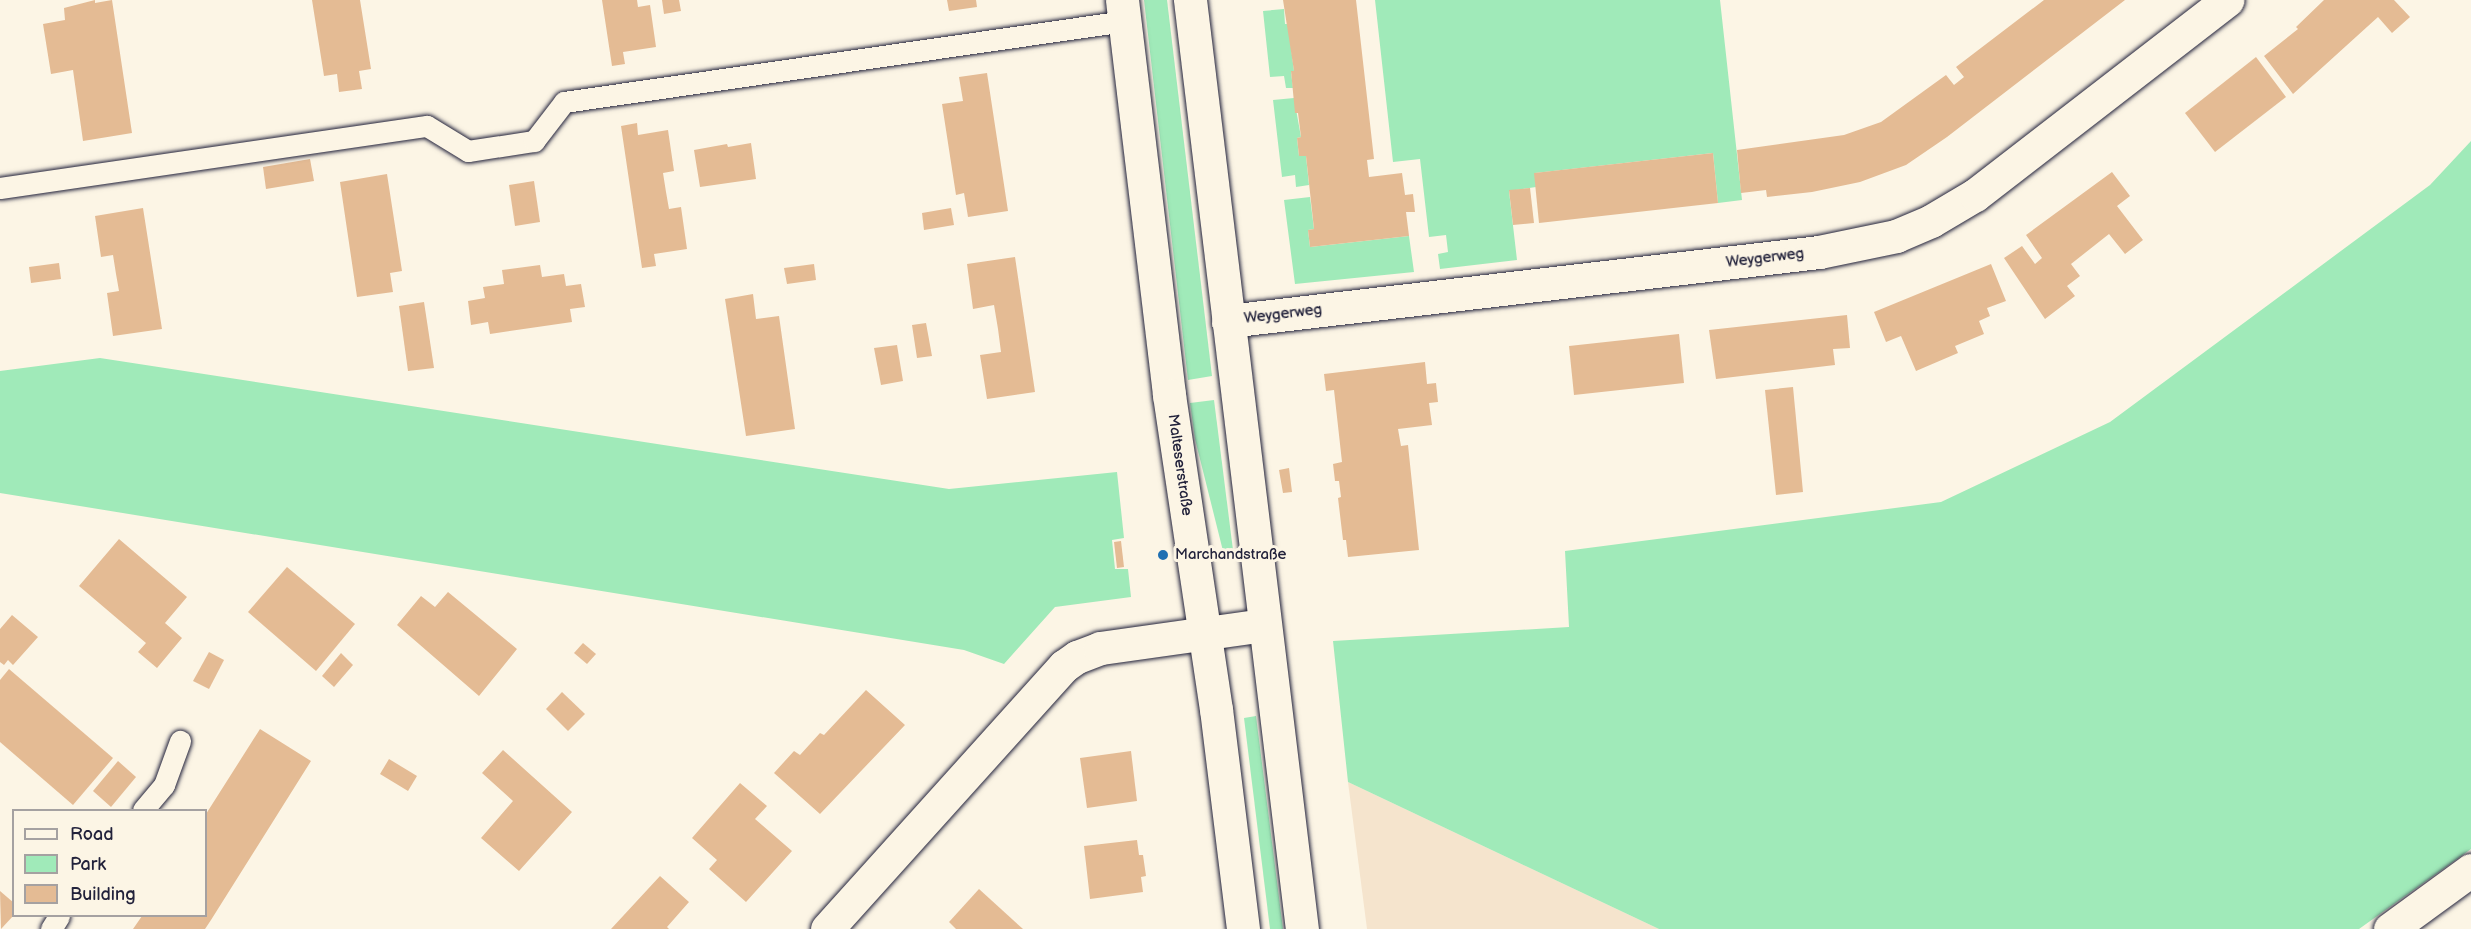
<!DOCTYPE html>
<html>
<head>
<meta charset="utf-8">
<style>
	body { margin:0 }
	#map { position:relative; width:2471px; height:929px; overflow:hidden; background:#fcf5e5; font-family:"Balsamiq Sans",sans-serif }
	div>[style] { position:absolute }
	.built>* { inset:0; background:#f5e4cd }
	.green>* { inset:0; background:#a0eab9 }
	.building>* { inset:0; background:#e4bb94 }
	.roads { filter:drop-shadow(0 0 2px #22223b) drop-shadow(0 0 2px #22223b) }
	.lane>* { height:21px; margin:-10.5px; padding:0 10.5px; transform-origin:10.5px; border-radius:10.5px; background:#fcf5e5 }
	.street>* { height:33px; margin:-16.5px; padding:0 16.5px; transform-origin:16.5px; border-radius:16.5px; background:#fcf5e5 }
	.secondary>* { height:33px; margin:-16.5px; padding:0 16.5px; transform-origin:16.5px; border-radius:16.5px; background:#fcf5e5 }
	.dots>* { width:16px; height:16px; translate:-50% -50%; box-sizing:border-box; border:3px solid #fcf5e5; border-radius:50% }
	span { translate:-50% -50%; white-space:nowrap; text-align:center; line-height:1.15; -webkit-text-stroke:6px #fcf5e5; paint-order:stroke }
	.street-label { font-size:15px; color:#22223b }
	.poi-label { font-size:15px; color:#22223b }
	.left { translate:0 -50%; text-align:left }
	.legend { position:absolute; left:12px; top:809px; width:195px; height:108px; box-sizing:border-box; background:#fcf5e5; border:2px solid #a5a1a1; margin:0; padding:8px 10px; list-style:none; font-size:18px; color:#22223b }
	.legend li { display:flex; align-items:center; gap:12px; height:30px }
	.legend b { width:30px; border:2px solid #a5a1a1 }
</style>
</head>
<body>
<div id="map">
	<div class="built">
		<i style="clip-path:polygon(1348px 782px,1659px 929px,1367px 929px)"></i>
	</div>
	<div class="green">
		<i style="clip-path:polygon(1144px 0,1167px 0,1212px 376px,1188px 380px)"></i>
		<i style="clip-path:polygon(1375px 0,1720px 0,1742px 200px,1718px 203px,1713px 153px,1535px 173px,1536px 187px,1509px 191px,1517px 260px,1440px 269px,1438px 254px,1448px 252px,1446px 235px,1429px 237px,1420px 159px,1393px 162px)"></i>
		<i style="clip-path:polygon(1284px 9px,1285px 24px,1288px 24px,1294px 71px,1291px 72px,1293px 88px,1286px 88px,1284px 76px,1270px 77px,1263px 11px)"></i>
		<i style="clip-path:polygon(1294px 98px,1301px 137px,1297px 138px,1299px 156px,1306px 156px,1309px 185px,1296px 187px,1295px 175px,1282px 177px,1273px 100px)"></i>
		<i style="clip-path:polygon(2471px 141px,2471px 849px,2359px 929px,1659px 929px,1348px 782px,1333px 641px,1569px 627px,1565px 551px,1941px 502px,2110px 422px,2430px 185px)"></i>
		<i style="clip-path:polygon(1310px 197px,1314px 229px,1308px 230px,1310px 247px,1409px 236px,1414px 272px,1295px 284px,1284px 200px)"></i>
		<i style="clip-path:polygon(100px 358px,949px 489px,1117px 472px,1124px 538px,1112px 540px,1115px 569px,1128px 569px,1131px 597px,1055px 607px,1004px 664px,964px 650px,0 493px,0 371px)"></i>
		<i style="clip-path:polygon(1214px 400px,1234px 558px,1225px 559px,1195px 439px,1190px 403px)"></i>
		<i style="clip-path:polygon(1256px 716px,1283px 929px,1270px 929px,1244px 718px)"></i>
	</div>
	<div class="building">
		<i style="clip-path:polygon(95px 0,95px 3px,112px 0,132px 133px,83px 141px,73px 70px,51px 74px,43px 24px,65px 20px,64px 8px)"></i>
		<i style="clip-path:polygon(312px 0,360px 0,371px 69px,359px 71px,362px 89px,339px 92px,337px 74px,324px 76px)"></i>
		<i style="clip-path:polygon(602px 0,637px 0,638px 7px,650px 5px,656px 47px,623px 52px,625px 64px,612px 66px)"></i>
		<i style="clip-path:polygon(662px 0,679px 0,681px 11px,664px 14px)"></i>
		<i style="clip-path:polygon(947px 0,976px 0,977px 7px,949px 11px)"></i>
		<i style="clip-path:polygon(1283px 0,1356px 0,1374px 159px,1367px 160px,1369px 177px,1402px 173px,1405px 195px,1413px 194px,1415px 212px,1406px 212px,1409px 236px,1310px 247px,1308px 230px,1314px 229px,1306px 156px,1299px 156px,1297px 138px,1301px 137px,1298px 113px,1295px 113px,1291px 71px,1294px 71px)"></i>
		<i style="clip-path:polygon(2044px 0,2125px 0,1947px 137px,1906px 165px,1860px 182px,1812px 192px,1767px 197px,1766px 190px,1741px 193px,1737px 150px,1844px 135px,1881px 122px,1946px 75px,1954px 85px,1964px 77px,1956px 67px)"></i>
		<i style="clip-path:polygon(2324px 0,2394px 0,2410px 17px,2392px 33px,2378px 17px,2293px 94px,2264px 56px,2298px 29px,2296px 27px)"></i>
		<i style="clip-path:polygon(2256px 57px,2286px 97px,2215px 152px,2185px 113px)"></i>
		<i style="clip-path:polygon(987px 73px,1008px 211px,968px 217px,964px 193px,956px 195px,942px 104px,963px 101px,959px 77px)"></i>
		<i style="clip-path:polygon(637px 123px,638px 135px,668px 130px,674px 171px,663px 173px,666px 192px,669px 209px,681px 207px,687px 249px,654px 254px,656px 266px,642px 268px,621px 126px)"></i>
		<i style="clip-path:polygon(751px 143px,756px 179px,700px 187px,694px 150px,727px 144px,728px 147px)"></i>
		<i style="clip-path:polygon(1713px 153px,1718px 203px,1539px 223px,1534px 173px)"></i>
		<i style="clip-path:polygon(310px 159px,314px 181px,266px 189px,263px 167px)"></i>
		<i style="clip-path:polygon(2112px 172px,2130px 196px,2117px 206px,2143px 240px,2125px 254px,2109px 234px,2071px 264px,2080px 276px,2067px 286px,2075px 296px,2045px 319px,2004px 258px,2022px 246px,2035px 264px,2042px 258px,2026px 235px)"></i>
		<i style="clip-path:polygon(387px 174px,402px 271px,390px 273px,393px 292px,357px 297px,340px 182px)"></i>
		<i style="clip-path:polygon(534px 181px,540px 222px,515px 226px,509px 185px)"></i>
		<i style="clip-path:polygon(1530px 188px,1534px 223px,1513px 225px,1509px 190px)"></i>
		<i style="clip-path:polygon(143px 208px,162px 329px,113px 336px,107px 293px,119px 291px,116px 274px,113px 255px,101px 257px,95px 216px)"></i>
		<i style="clip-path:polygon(951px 208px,954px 225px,924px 230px,922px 213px)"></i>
		<i style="clip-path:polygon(1015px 257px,1035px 392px,987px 399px,980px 355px,1001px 352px,998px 329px,994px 305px,973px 309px,967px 264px)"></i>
		<i style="clip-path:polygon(59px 263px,61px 279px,31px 283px,29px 267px)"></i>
		<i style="clip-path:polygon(814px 264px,816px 280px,787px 284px,784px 268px)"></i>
		<i style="clip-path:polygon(1991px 264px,2006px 301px,1987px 308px,1990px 316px,1979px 321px,1984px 334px,1955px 346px,1958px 353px,1916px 371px,1901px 336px,1886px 342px,1874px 312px)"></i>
		<i style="clip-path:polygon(540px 265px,542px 277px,564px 274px,566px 286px,581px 284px,585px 307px,570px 309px,572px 322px,490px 334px,488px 322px,471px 325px,468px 301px,485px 298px,483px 287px,504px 284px,502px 270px)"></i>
		<i style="clip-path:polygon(753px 294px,756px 319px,779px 316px,795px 429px,746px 436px,725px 299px)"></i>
		<i style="clip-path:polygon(424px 302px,434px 368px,408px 371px,399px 306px)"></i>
		<i style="clip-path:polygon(1847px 315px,1850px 348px,1833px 349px,1835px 365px,1716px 379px,1709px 330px)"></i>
		<i style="clip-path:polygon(926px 323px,932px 356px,917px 358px,912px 325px)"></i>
		<i style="clip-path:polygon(1679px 334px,1684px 383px,1574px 395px,1569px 346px)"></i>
		<i style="clip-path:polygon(897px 345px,903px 381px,881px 385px,874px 348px)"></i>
		<i style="clip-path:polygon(1425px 362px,1427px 384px,1436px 383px,1438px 402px,1429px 403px,1432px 425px,1398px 429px,1401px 446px,1408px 445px,1419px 550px,1348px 557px,1346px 540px,1343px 540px,1338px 498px,1341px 497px,1339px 481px,1335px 481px,1333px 464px,1342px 462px,1334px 390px,1326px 391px,1324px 374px)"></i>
		<i style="clip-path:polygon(1793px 387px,1803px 492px,1776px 495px,1765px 390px)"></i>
		<i style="clip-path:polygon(1289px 468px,1292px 492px,1283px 493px,1279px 470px)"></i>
		<i style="clip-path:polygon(119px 539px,187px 597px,165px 623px,182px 638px,157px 668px,138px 652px,146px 643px,79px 586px)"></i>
		<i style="clip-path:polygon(1121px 541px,1124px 567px,1117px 568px,1114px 542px)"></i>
		<i style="clip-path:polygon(287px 567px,355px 624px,316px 671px,248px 612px)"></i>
		<i style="clip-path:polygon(448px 592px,517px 649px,479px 696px,397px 625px,421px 596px,435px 607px)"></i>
		<i style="clip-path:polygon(12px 615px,38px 637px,13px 665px,8px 660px,4px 665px,0 662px,0 629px)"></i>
		<i style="clip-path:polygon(583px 643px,596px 654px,587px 664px,574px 653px)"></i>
		<i style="clip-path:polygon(209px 652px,224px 660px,209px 689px,193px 681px)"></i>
		<i style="clip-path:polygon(341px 653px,353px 665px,334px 687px,322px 676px)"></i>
		<i style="clip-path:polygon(9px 669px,113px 758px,73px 805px,0 742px,0 680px)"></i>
		<i style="clip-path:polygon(866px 690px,905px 725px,820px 814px,774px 773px,794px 751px,800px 755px,820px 733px,824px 735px)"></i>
		<i style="clip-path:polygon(562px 692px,585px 714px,568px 731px,546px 709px)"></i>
		<i style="clip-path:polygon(260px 729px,311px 761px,211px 920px,205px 929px,133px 929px,142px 916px,206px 916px,206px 814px)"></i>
		<i style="clip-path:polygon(503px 750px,572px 812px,519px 871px,481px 838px,513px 801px,482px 773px)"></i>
		<i style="clip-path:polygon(1131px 751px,1137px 801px,1087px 808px,1080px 758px)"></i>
		<i style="clip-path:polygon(389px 759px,417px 776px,408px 791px,380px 774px)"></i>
		<i style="clip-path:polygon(118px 761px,136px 777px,111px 807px,93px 791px)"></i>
		<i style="clip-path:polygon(740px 783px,767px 806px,755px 819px,792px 851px,746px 902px,709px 869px,717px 860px,692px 838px)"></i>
		<i style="clip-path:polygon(1137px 840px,1139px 855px,1143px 855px,1146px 876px,1141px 877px,1143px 892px,1090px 899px,1084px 846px)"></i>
		<i style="clip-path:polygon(660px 876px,689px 902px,667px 927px,669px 929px,611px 929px)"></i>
		<i style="clip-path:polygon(979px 889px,1023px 929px,956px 929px,949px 922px)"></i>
		<i style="clip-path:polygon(0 891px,14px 903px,14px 915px,1px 929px)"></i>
	</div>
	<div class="roads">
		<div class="lane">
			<i style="left:0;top:188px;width:431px;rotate:-8.3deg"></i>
			<i style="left:427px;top:126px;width:48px;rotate:31.4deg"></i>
			<i style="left:468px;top:151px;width:67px;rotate:-8.6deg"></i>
			<i style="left:534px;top:141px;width:49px;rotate:-52.4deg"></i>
			<i style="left:564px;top:102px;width:567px;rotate:-8.22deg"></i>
			<i style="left:143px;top:810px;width:33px;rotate:-50deg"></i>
			<i style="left:164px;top:785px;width:47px;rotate:-70deg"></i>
			<i style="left:51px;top:929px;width:15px;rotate:-58deg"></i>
		</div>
		<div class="street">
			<i style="left:1228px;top:321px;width:595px;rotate:-6.66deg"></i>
			<i style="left:1819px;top:252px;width:79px;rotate:-11.7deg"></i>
			<i style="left:1896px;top:236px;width:38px;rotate:-23deg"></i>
			<i style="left:1931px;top:221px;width:51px;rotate:-30.6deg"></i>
			<i style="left:1975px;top:195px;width:319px;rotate:-37.7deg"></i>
			<i style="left:827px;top:929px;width:354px;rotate:-48deg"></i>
			<i style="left:1064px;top:666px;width:16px;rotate:-35deg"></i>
			<i style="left:1077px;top:657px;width:25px;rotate:-21deg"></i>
			<i style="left:1100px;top:648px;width:166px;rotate:-8deg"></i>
			<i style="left:2390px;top:929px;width:100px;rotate:-36.1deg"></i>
		</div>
		<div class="secondary">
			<i style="left:1122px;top:0;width:398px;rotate:83.2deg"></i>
			<i style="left:1169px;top:395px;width:317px;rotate:81.5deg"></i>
			<i style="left:1216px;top:709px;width:222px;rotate:83deg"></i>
			<i style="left:1190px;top:0;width:936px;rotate:83.13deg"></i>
		</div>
	</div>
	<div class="dots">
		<i style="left:1163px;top:555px;background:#1f6fb2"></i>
	</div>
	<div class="street-label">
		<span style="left:1765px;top:258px;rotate:-7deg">Weygerweg</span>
		<span style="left:1283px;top:314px;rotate:-7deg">Weygerweg</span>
		<span style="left:1180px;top:465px;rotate:82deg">Malteserstraße</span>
	</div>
	<div class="poi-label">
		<span class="left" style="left:1175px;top:555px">Marchandstraße</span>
	</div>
	<ul class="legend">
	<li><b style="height:8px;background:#fcf5e5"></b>Road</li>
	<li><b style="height:16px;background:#a0eab9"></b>Park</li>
	<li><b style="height:16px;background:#e4bb94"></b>Building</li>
	</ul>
</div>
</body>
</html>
